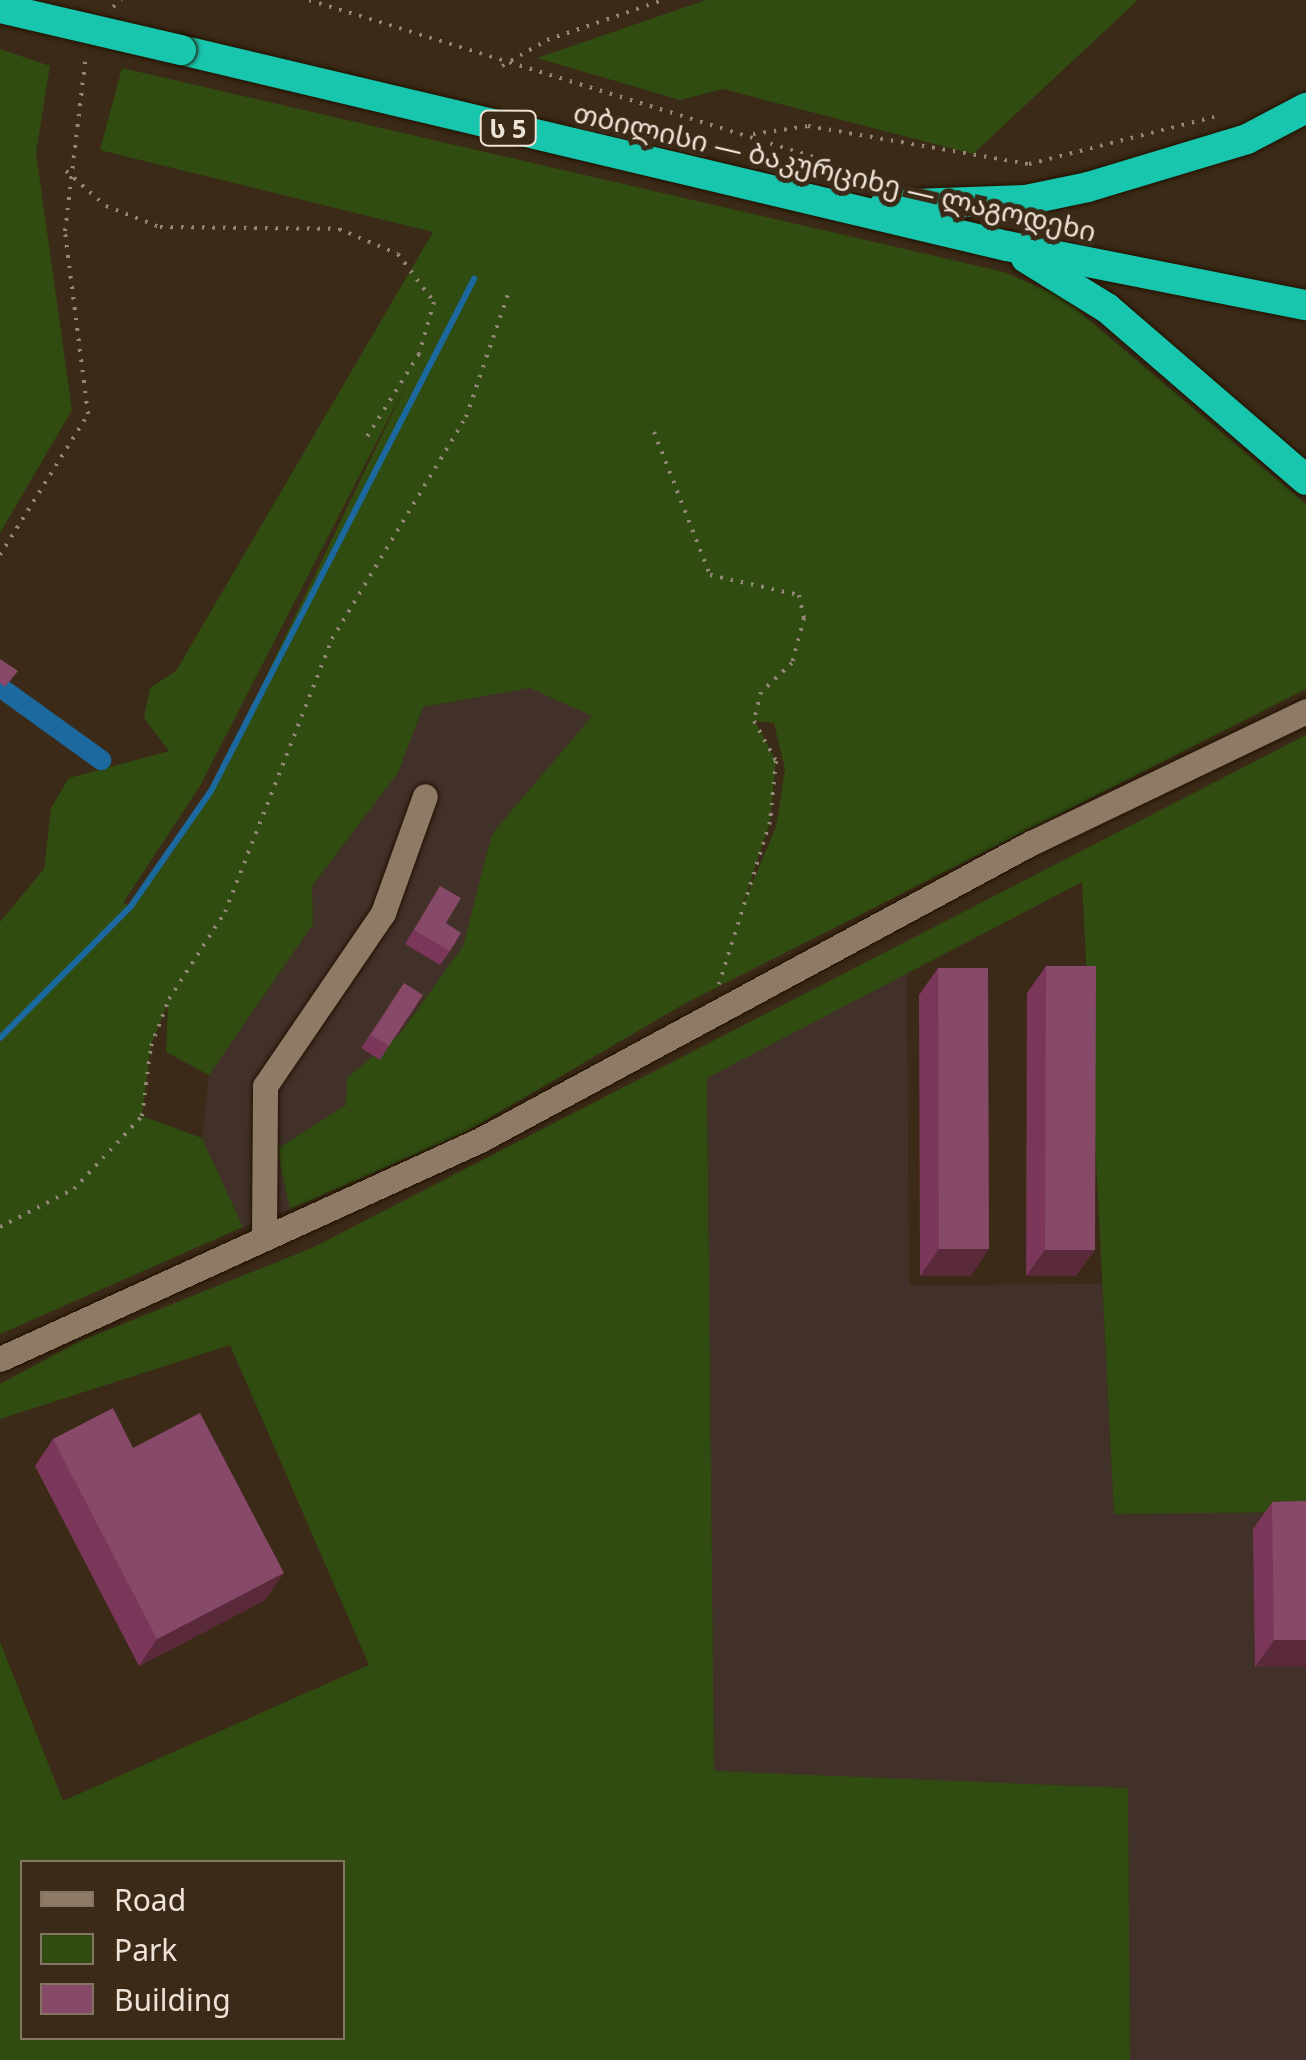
<!DOCTYPE html>
<html>
<head>
<meta charset="utf-8">
<style>
	body { margin:0 }
	#map { position:relative; width:1306px; height:2060px; overflow:hidden; background:#3b2a17; font-family:"Noto Sans","Noto Sans Georgian",sans-serif }
	div>[style] { position:absolute }
	.commercial>* { inset:0; background:#423128 }
	.green>* { inset:0; background:#304c11 }
	.stream>* { height:6px; margin:-3px; padding:0 3px; transform-origin:3px; border-radius:3px; background:#1b699e }
	.canal>* { height:20px; margin:-10px; padding:0 10px; transform-origin:10px; border-radius:10px; background:#1b699e }
	.path>* { height:4px; margin-top:-2px; transform-origin:0; background:repeating-linear-gradient(90deg,#958777 0 2.5px,transparent 0 10.5px) }
	.roads { filter:drop-shadow(0 0 2px #211202) drop-shadow(0 0 2px #211202) }
	.minor>* { height:25px; margin:-12.5px; padding:0 12.5px; transform-origin:12.5px; border-radius:12.5px; background:#8e7a65 }
	.highway>* { height:30px; margin:-15px; padding:0 15px; transform-origin:15px; border-radius:15px; background:#17c6ac }
	.bridges { filter:drop-shadow(0 0 2px #211202) drop-shadow(0 0 2px #211202) }
	.highway-bridge>* { height:30px; margin:-15px; padding:0 15px; transform-origin:15px; border-radius:15px; background:#17c6ac }
	.wall>* { inset:0; background:#7a375a }
	.shaded-wall>* { inset:0; background:#5b2a3a }
	.building>* { inset:0; background:#864968 }
	span { translate:-50% -50%; white-space:nowrap; text-align:center; line-height:1.15; -webkit-text-stroke:10px #3b2a17; paint-order:stroke }
	.shield-label span { padding:2px 8px; background:#3b2a17; border:2px solid; border-radius:8px; -webkit-text-stroke-width:0 }
	.shield-label { font-size:25px; color:#eee3d7; font-weight:700 }
	.street-label { font-size:28px; color:#eee3d7 }
	.legend { position:absolute; left:20px; top:1860px; width:325px; height:180px; box-sizing:border-box; background:#3b2a17; border:2px solid #837464; margin:0; padding:12px 18px; list-style:none; font-size:30px; color:#eee3d7 }
	.legend li { display:flex; align-items:center; gap:20px; height:50px }
	.legend b { width:50px; border:2px solid #837464 }
</style>
</head>
<body>
<div id="map">
	<div class="commercial">
		<i style="clip-path:polygon(530px 688px,593px 716px,492px 834px,463px 946px,400px 1034px,347px 1078px,346px 1105px,277px 1149px,290px 1209px,243px 1227px,202px 1138px,209px 1075px,313px 924px,312px 886px,398px 773px,423px 707px)"></i>
		<i style="clip-path:polygon(907px 973px,909px 1285px,1102px 1284px,1114px 1514px,1306px 1512px,1306px 2060px,1130px 2060px,1128px 1788px,714px 1772px,707px 1077px)"></i>
	</div>
	<div class="green">
		<i style="clip-path:polygon(706px 0,1138px 0,973px 154px,723px 89px,680px 100px,537px 58px)"></i>
		<i style="clip-path:polygon(0 49px,50px 66px,36px 153px,72px 410px,0 533px)"></i>
		<i style="clip-path:polygon(evenodd,122px 68px,1004px 272px,1062px 297px,1306px 504px,1306px 689px,682px 1005px,464px 1133px,290px 1209px,277px 1149px,346px 1105px,347px 1078px,400px 1034px,463px 946px,492px 834px,592px 716px,530px 688px,423px 707px,398px 773px,312px 886px,313px 924px,209px 1075px,166px 1052px,168px 1003px,151px 1045px,142px 1116px,202px 1138px,243px 1227px,0 1334px,0 922px,44px 869px,51px 808px,69px 778px,169px 751px,144px 718px,150px 688px,176px 671px,433px 232px,100px 150px,122px 68px,410px 377px,211px 791px,131px 905px,123px 903px,200px 786px,410px 377px,122px 68px,755px 721px,774px 723px,785px 769px,776px 827px,742px 907px,770px 822px,776px 761px,755px 721px)"></i>
		<i style="clip-path:polygon(evenodd,1306px 735px,1306px 1512px,1114px 1514px,1082px 882px,707px 1078px,714px 1771px,1128px 1788px,1130px 2060px,0 2060px,0 1642px,63px 1801px,369px 1665px,230px 1345px,0 1419px,0 1384px,78px 1342px,314px 1247px,1306px 735px,22px 1862px,342px 1862px,342px 2038px,22px 2038px,22px 1862px)"></i>
	</div>
	<div class="stream">
		<i style="left:0;top:1038px;width:186px;rotate:-45.2deg"></i>
		<i style="left:131px;top:906px;width:140px;rotate:-55.2deg"></i>
		<i style="left:211px;top:791px;width:576px;rotate:-62.81deg"></i>
	</div>
	<div class="canal">
		<i style="left:4px;top:690px;width:120px;rotate:35.8deg"></i>
	</div>
	<div class="path">
		<i style="left:309px;top:0;width:606px;rotate:17.27deg"></i>
		<i style="left:113px;top:7px;width:11px;rotate:-41deg"></i>
		<i style="left:502px;top:66px;width:52px;rotate:-30deg"></i>
		<i style="left:547px;top:40px;width:123px;rotate:-19deg"></i>
		<i style="left:753px;top:134px;width:56px;rotate:-8.3deg"></i>
		<i style="left:808px;top:126px;width:224px;rotate:9.8deg"></i>
		<i style="left:1029px;top:164px;width:191px;rotate:-14.3deg"></i>
		<i style="left:66px;top:171px;width:53px;rotate:41.2deg"></i>
		<i style="left:106px;top:206px;width:58px;rotate:21.3deg"></i>
		<i style="left:160px;top:227px;width:179px;rotate:0.6deg"></i>
		<i style="left:339px;top:229px;width:64px;rotate:23deg"></i>
		<i style="left:398px;top:254px;width:60px;rotate:53.1deg"></i>
		<i style="left:434px;top:302px;width:54px;rotate:106.1deg"></i>
		<i style="left:419px;top:354px;width:102px;rotate:122.1deg"></i>
		<i style="left:654px;top:432px;width:154px;rotate:68.6deg"></i>
		<i style="left:710px;top:575px;width:91px;rotate:12.7deg"></i>
		<i style="left:799px;top:595px;width:24px;rotate:78deg"></i>
		<i style="left:804px;top:618px;width:47px;rotate:104.9deg"></i>
		<i style="left:792px;top:663px;width:42px;rotate:136.9deg"></i>
		<i style="left:761px;top:692px;width:30px;rotate:104deg"></i>
		<i style="left:754px;top:721px;width:46px;rotate:61.2deg"></i>
		<i style="left:776px;top:761px;width:61px;rotate:95.6deg"></i>
		<i style="left:770px;top:822px;width:170px;rotate:107.5deg"></i>
		<i style="left:0;top:555px;width:166px;rotate:-58deg"></i>
		<i style="left:88px;top:414px;width:184px;rotate:-97.2deg"></i>
		<i style="left:65px;top:231px;width:178px;rotate:-83.2deg"></i>
		<i style="left:0;top:1227px;width:83px;rotate:-27.2deg"></i>
		<i style="left:74px;top:1189px;width:100px;rotate:-47deg"></i>
		<i style="left:142px;top:1116px;width:71px;rotate:-82.7deg"></i>
		<i style="left:151px;top:1046px;width:50px;rotate:-69deg"></i>
		<i style="left:169px;top:999px;width:103px;rotate:-57.2deg"></i>
		<i style="left:225px;top:912px;width:293px;rotate:-68.6deg"></i>
		<i style="left:332px;top:639px;width:259px;rotate:-58.9deg"></i>
		<i style="left:466px;top:417px;width:130px;rotate:-71.1deg"></i>
	</div>
	<div class="roads">
		<div class="minor">
			<i style="left:264px;top:1237px;width:151px;rotate:-89.6deg"></i>
			<i style="left:265px;top:1086px;width:209px;rotate:-55.7deg"></i>
			<i style="left:383px;top:913px;width:124px;rotate:-70.3deg"></i>
			<i style="left:0;top:1359px;width:528px;rotate:-24.52deg"></i>
			<i style="left:480px;top:1140px;width:626px;rotate:-28.33deg"></i>
			<i style="left:1031px;top:843px;width:305px;rotate:-25.6deg"></i>
		</div>
		<div class="highway">
			<i style="left:181px;top:50px;width:849px;rotate:13.35deg"></i>
			<i style="left:1007px;top:246px;width:305px;rotate:11.2deg"></i>
			<i style="left:885px;top:205px;width:141px;rotate:-2deg"></i>
			<i style="left:1026px;top:200px;width:63px;rotate:-11.8deg"></i>
			<i style="left:1088px;top:187px;width:166px;rotate:-16.8deg"></i>
			<i style="left:1247px;top:139px;width:67px;rotate:-27.7deg"></i>
			<i style="left:1026px;top:258px;width:95px;rotate:31.7deg"></i>
			<i style="left:1107px;top:308px;width:263px;rotate:40.8deg"></i>
		</div>
	</div>
	<div class="bridges">
		<div class="highway-bridge">
			<i style="left:0;top:8px;width:186px;rotate:13.1deg"></i>
		</div>
	</div>
	<div class="wall">
		<i style="clip-path:polygon(440px 886px,450px 951px,440px 965px,405px 944px)"></i>
		<i style="clip-path:polygon(1046px 966px,1076px 1276px,1026px 1276px,1027px 993px)"></i>
		<i style="clip-path:polygon(938px 968px,971px 1276px,920px 1276px,919px 995px)"></i>
		<i style="clip-path:polygon(404px 983px,389px 1046px,380px 1060px,361px 1048px)"></i>
		<i style="clip-path:polygon(53px 1439px,133px 1448px,265px 1600px,139px 1666px,35px 1466px)"></i>
		<i style="clip-path:polygon(1306px 1501px,1306px 1667px,1255px 1667px,1253px 1529px,1272px 1502px)"></i>
	</div>
	<div class="shaded-wall">
		<i style="clip-path:polygon(939px 1249px,989px 1249px,971px 1276px,920px 1276px)"></i>
		<i style="clip-path:polygon(1045px 1250px,1095px 1250px,1076px 1276px,1026px 1276px)"></i>
		<i style="clip-path:polygon(284px 1573px,265px 1600px,139px 1666px,157px 1639px)"></i>
		<i style="clip-path:polygon(1274px 1640px,1306px 1640px,1306px 1667px,1255px 1667px)"></i>
	</div>
	<div class="building">
		<i style="clip-path:polygon(0 659px,18px 671px,5px 687px,0 683px)"></i>
		<i style="clip-path:polygon(440px 886px,461px 898px,446px 923px,461px 933px,450px 951px,414px 930px)"></i>
		<i style="clip-path:polygon(1046px 966px,1096px 966px,1095px 1250px,1045px 1250px)"></i>
		<i style="clip-path:polygon(938px 968px,988px 968px,989px 1249px,939px 1249px)"></i>
		<i style="clip-path:polygon(404px 983px,423px 995px,389px 1046px,371px 1035px)"></i>
		<i style="clip-path:polygon(113px 1408px,133px 1448px,200px 1413px,284px 1573px,157px 1639px,53px 1439px)"></i>
		<i style="clip-path:polygon(1306px 1501px,1306px 1640px,1274px 1640px,1272px 1502px)"></i>
	</div>
	<div class="shield-label">
		<span style="left:508px;top:128px">ს 5</span>
	</div>
	<div class="street-label">
		<span style="left:835px;top:171px;rotate:13deg">თბილისი — ბაკურციხე — ლაგოდეხი</span>
	</div>
	<ul class="legend">
	<li><b style="height:12px;background:#8e7a65"></b>Road</li>
	<li><b style="height:28px;background:#304c11"></b>Park</li>
	<li><b style="height:28px;background:#864968"></b>Building</li>
	</ul>
</div>
</body>
</html>
